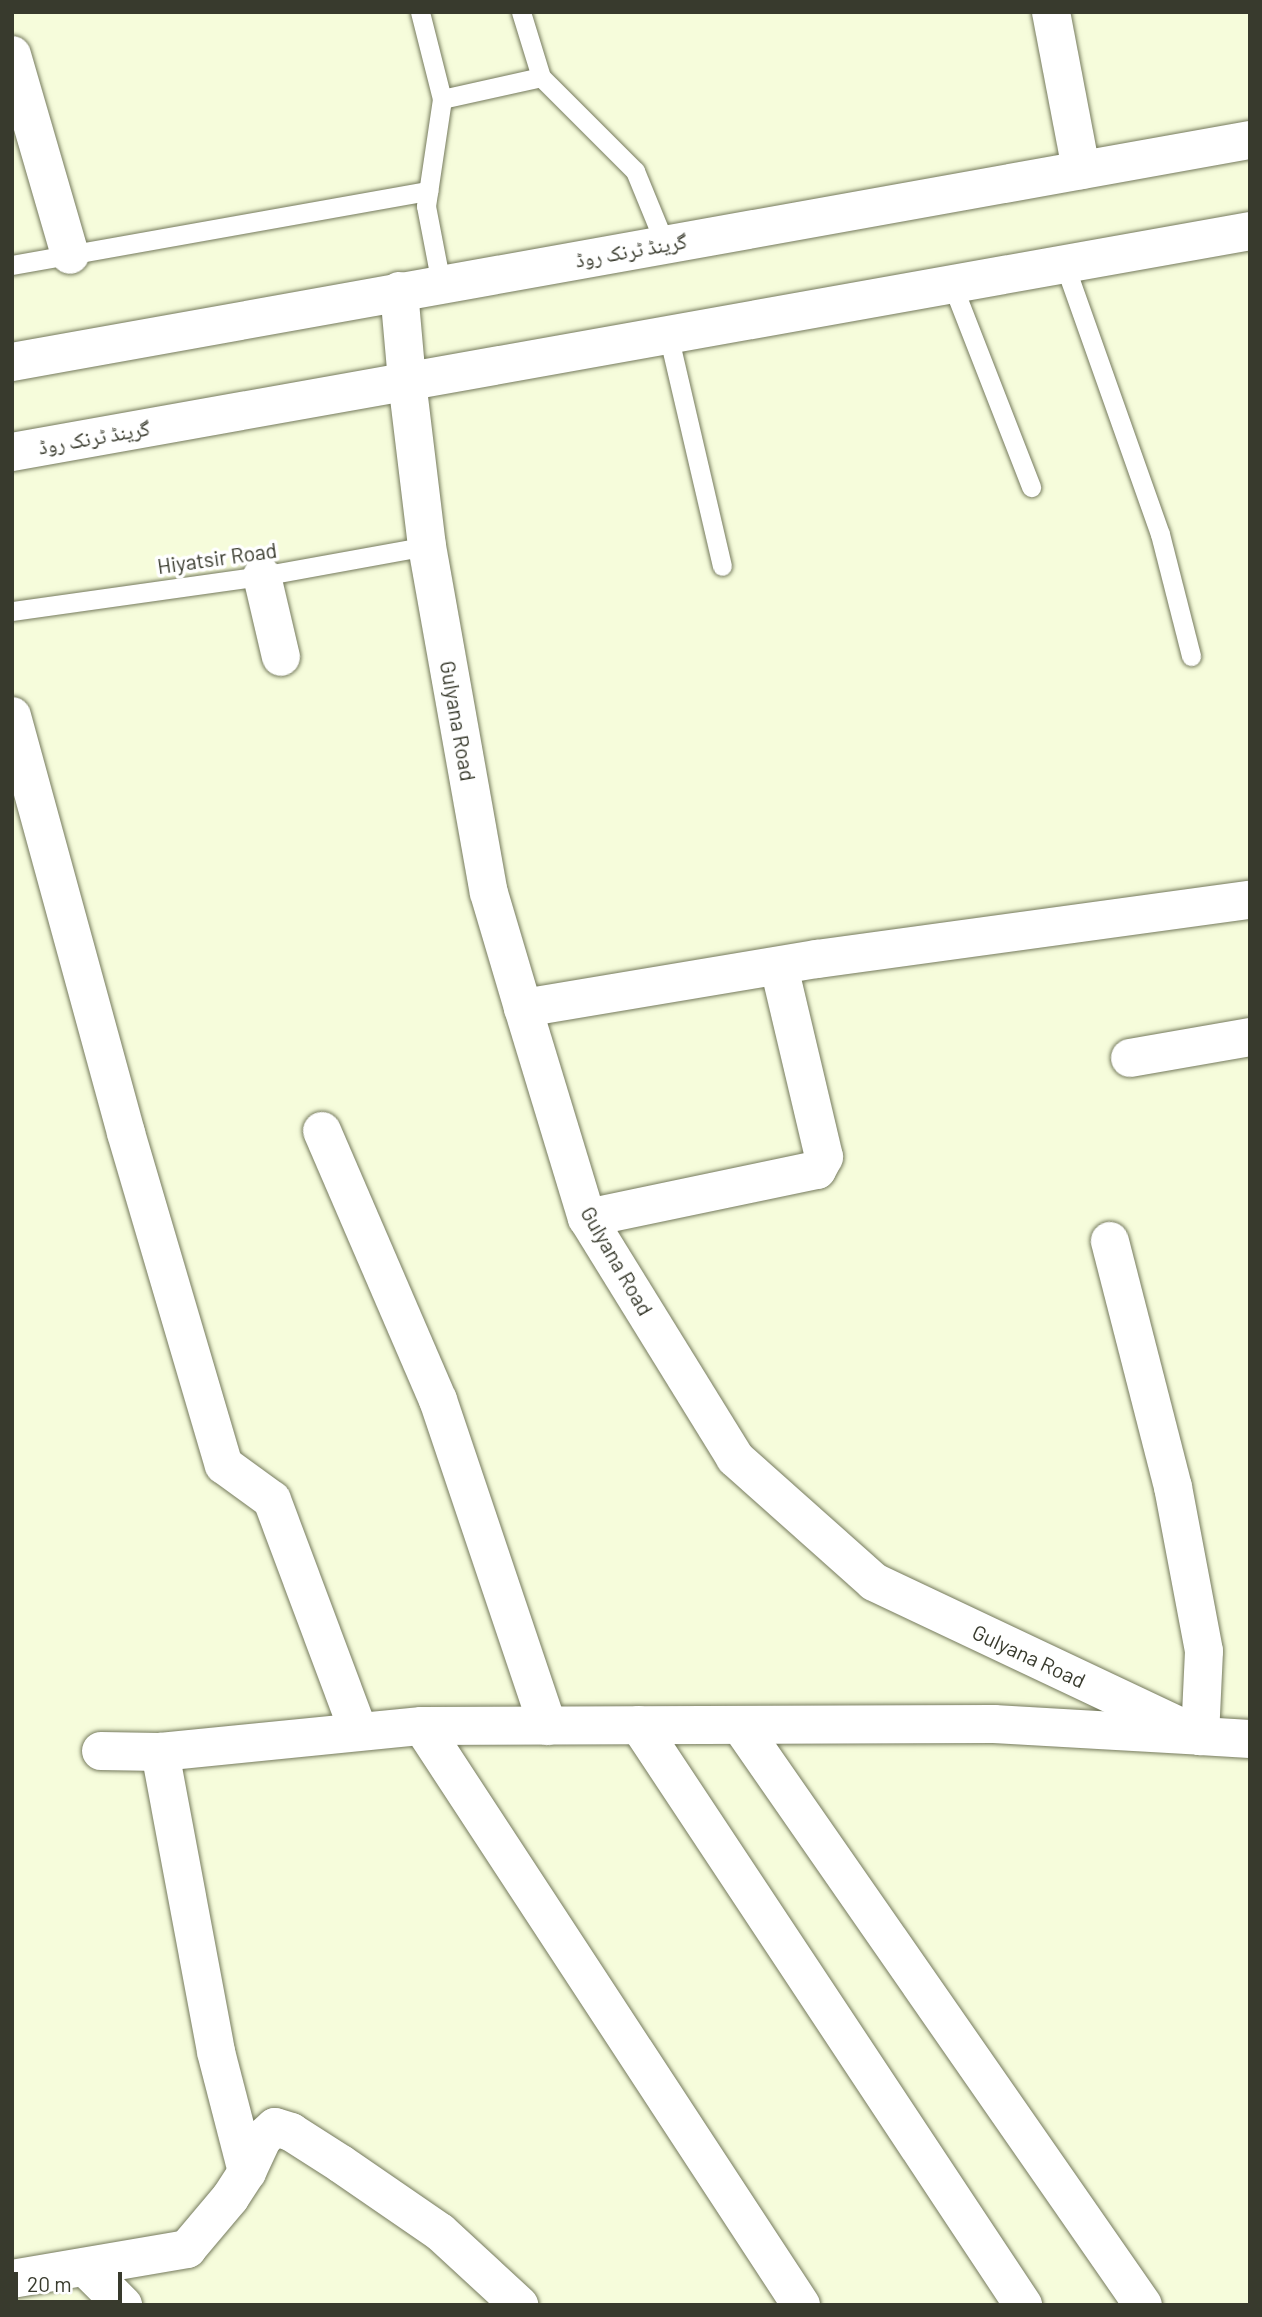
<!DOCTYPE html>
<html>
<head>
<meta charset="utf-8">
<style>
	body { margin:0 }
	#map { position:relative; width:1262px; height:2317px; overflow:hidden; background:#f6fcdb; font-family:Barlow,"Noto Naskh Arabic",sans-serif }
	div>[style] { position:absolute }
	.roads { filter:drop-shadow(0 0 2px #757a5d) drop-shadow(0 0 2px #757a5d) }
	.service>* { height:19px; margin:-9.5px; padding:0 9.5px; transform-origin:9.5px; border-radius:9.5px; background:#fff }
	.minor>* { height:38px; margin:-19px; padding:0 19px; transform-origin:19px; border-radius:19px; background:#fff }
	.secondary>* { height:38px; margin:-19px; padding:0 19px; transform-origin:19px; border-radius:19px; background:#fff }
	.trunk>* { height:38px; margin:-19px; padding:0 19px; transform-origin:19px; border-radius:19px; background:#fff }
	span { translate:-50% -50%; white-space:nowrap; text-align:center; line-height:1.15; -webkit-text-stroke:7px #fff; paint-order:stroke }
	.street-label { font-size:21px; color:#383a2d }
	.frame { position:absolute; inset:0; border:14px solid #383a2d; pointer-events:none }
	.scale { position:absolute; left:14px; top:2272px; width:108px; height:32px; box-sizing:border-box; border:4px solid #383a2d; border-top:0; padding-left:9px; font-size:21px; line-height:24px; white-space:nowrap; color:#383a2d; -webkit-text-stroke:5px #fff; paint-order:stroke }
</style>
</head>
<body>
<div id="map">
	<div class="roads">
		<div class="service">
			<i style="left:420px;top:12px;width:90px;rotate:75.8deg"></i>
			<i style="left:442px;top:99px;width:108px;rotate:98.5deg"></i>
			<i style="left:426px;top:206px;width:79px;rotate:79.1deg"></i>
			<i style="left:521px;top:12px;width:68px;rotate:72.9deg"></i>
			<i style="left:541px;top:77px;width:133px;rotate:45deg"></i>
			<i style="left:635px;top:171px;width:79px;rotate:67.7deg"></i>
			<i style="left:442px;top:99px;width:101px;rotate:-12.5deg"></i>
			<i style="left:1064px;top:263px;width:288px;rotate:70.5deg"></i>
			<i style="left:1160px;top:534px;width:126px;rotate:75.7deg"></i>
			<i style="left:12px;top:265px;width:423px;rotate:-10.1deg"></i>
			<i style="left:952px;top:284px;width:218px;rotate:68.7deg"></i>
			<i style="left:668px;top:334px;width:238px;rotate:76.9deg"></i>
			<i style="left:12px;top:611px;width:252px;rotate:-8deg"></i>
			<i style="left:262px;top:576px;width:168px;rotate:-10.3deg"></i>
		</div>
		<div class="minor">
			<i style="left:1051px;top:12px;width:161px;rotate:79.2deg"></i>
			<i style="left:12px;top:55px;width:208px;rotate:73.8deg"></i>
			<i style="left:262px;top:576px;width:83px;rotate:76.8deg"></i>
			<i style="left:12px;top:716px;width:432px;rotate:74.7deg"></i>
			<i style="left:126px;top:1133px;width:346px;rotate:73.6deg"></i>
			<i style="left:224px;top:1465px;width:59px;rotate:36.1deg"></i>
			<i style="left:272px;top:1500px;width:246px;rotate:69.5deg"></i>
			<i style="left:523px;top:1008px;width:298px;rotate:-9.5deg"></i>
			<i style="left:817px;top:959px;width:437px;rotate:-7.8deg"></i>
			<i style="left:1130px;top:1058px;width:122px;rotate:-9.9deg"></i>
			<i style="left:322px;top:1131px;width:293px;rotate:66.7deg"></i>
			<i style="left:438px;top:1400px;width:344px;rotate:71.4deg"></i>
			<i style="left:587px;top:1218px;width:235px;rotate:-11.8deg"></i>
			<i style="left:817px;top:1170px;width:15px;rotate:-62deg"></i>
			<i style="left:824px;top:1157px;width:196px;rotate:-103.3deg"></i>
			<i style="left:639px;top:1725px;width:696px;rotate:56.49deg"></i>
			<i style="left:740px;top:1725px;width:706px;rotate:55.21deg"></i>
			<i style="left:422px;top:1726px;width:692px;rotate:56.79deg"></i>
			<i style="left:101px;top:1751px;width:59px;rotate:1deg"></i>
			<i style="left:160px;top:1752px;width:263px;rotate:-5.7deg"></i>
			<i style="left:422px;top:1726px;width:572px;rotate:-0.2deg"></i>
			<i style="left:994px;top:1724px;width:206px;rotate:3.3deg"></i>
			<i style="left:1200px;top:1736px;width:85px;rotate:-87.3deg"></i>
			<i style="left:1204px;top:1651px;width:167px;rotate:-100.7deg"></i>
			<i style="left:1173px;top:1487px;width:254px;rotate:-104.4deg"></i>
			<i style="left:160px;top:1752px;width:305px;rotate:79.4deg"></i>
			<i style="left:216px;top:2052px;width:124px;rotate:75.5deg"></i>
			<i style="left:85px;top:2267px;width:54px;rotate:45deg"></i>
			<i style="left:12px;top:2279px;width:178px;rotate:-9.7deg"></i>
			<i style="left:187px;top:2249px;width:67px;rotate:-49.9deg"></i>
			<i style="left:230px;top:2198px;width:31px;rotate:-57deg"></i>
			<i style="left:247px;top:2172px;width:38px;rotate:-65deg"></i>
			<i style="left:263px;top:2138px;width:16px;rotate:-43deg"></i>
			<i style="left:275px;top:2127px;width:17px;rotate:17deg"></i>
			<i style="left:291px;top:2132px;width:59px;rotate:32.6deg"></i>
			<i style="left:341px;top:2164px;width:120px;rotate:34.5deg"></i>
			<i style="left:440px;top:2232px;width:108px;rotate:42.7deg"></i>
		</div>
		<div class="secondary">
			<i style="left:407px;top:381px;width:166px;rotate:83.1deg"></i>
			<i style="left:427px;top:546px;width:352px;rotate:79.9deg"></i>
			<i style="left:489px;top:893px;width:120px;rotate:73.5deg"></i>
			<i style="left:523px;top:1008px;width:220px;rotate:73.1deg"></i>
			<i style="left:587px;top:1218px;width:282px;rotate:58.3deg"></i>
			<i style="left:735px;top:1458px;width:186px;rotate:41.7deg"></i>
			<i style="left:874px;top:1582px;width:361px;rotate:25.3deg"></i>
			<i style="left:1200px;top:1736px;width:50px;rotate:3.4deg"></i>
		</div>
		<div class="trunk">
			<i style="left:399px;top:291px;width:90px;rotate:84.9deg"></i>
			<i style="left:12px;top:362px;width:1258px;rotate:-10.17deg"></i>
			<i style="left:12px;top:452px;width:1258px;rotate:-10.12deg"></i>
		</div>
	</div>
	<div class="street-label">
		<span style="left:631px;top:250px;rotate:-10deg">گرینڈ ٹرنک روڈ</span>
		<span style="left:94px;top:437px;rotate:-10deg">گرینڈ ٹرنک روڈ</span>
		<span style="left:217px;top:558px;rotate:-8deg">Hiyatsir Road</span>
		<span style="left:458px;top:721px;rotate:80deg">Gulyana Road</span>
		<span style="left:617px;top:1261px;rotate:60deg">Gulyana Road</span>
		<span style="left:1029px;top:1656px;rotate:25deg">Gulyana Road</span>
	</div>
	<div class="frame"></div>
	<div class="scale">20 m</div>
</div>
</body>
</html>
